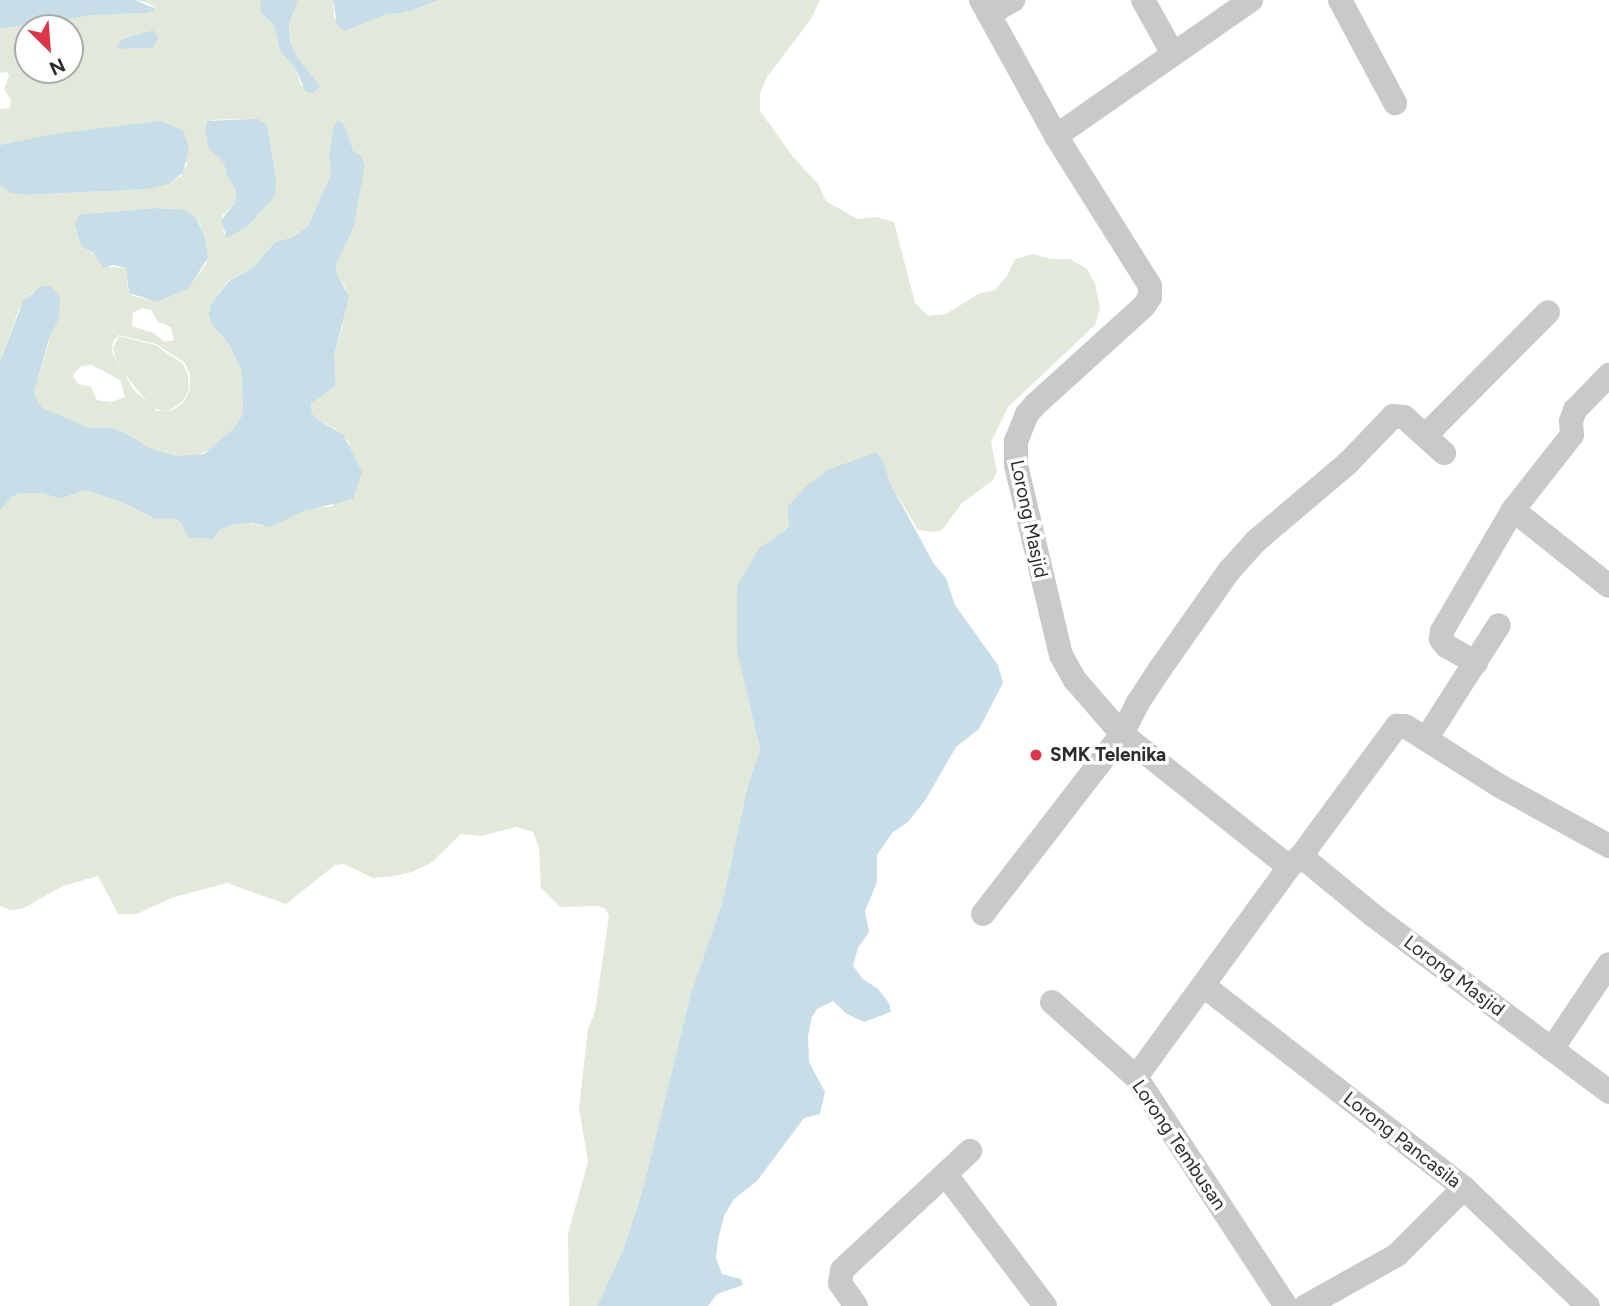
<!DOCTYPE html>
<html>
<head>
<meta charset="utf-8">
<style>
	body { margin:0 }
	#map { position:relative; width:1609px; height:1306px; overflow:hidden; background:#fff; font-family:Figtree,sans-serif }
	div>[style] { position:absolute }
	.green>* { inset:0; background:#e3e9da }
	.water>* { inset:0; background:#c7dde8 }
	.minor>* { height:24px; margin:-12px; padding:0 12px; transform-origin:12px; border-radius:12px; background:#c9c9c9 }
	.dots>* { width:19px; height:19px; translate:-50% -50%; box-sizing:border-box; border:4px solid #fff; border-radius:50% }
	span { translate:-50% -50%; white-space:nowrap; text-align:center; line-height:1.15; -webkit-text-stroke:7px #fff; paint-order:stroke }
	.street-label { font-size:19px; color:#2c2c2c }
	.poi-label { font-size:19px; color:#2c2c2c; font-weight:700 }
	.left { translate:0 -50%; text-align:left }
	.north { position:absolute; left:14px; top:14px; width:70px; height:70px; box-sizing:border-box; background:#fff; border:2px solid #ababab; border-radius:50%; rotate:155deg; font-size:19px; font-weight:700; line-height:28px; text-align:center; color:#2c2c2c }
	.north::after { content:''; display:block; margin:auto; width:24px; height:32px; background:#db3749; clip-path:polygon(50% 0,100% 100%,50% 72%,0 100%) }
</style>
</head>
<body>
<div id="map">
	<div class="green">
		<i style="clip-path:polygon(evenodd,135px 0,260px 0,261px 13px,274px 25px,280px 51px,295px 68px,301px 85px,314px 93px,320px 86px,298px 58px,290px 42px,289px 24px,298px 0,333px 0,334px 17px,345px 31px,387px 14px,404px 13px,440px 0,820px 0,811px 19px,767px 77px,760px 93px,760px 111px,794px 158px,818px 184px,826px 201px,857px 219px,876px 217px,894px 222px,915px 303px,928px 316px,946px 314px,978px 294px,995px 290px,1007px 276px,1015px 259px,1033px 254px,1051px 259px,1070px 259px,1087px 269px,1095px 284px,1100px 308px,1095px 325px,1008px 407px,991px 442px,997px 472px,993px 480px,962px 503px,942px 530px,933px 532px,918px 530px,890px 483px,884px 463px,877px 452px,806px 486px,787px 507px,789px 524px,783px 532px,759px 548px,747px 693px,760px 749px,748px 785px,722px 903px,691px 993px,642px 1192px,623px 1250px,597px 1306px,569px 1306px,568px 1233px,588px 1162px,579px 1108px,588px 1029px,595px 1012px,609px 916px,605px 908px,596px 906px,560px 907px,541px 888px,539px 848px,533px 832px,516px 827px,481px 836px,461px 834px,431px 863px,412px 872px,394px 876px,373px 878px,344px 864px,335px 865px,286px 904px,227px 883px,171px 898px,137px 914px,118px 914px,98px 876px,63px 886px,22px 909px,11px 910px,0 906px,0 510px,13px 496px,21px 493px,42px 493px,60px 499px,85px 490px,124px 503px,155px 519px,172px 518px,179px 522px,190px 538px,214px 539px,219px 530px,235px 524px,244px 522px,261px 526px,313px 508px,332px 506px,349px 442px,336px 429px,319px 421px,312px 413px,311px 404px,336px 384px,334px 356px,343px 324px,346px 289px,337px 274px,336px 265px,354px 227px,365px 165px,361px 156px,353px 152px,345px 126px,333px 128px,329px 156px,331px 174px,308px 226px,293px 237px,275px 242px,253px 268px,228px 281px,211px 304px,218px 333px,230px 346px,242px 372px,243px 414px,233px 429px,212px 449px,195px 456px,177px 456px,149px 448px,126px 433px,108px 427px,89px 428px,42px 409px,34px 393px,51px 334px,33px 291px,19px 309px,0 362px,0 185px,11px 193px,25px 195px,149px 189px,173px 181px,181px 176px,187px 164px,160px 121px,0 145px,0 109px,10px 108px,11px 100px,4px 89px,9px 76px,7px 72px,0 73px,0 29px,94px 15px,149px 13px,156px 9px,148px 3px,135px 0,28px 28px,70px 28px,70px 70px,28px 70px,28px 28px,135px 0,153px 30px,153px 48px,125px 49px,122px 39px,153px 30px,135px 0,236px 119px,259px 119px,267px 125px,276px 177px,272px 199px,247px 227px,224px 234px,222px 216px,235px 203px,236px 190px,224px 163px,208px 148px,205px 130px,212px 120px,236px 119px,135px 0,158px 208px,186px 210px,199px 222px,204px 234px,207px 263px,187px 289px,157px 302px,133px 296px,128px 290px,126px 268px,109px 267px,93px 253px,81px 247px,75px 225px,82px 214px,158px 208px,135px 0,142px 308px,151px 310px,158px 322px,171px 327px,174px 340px,164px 342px,154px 333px,132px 326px,133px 313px,142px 308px,135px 0,119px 335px,156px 344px,185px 363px,190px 375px,190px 389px,184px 402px,173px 410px,157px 411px,133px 389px,112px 352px,113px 341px,119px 335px,135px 0,92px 365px,120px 380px,125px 397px,111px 402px,97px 400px,91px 387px,78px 384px,73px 376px,75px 372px,82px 366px,92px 365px)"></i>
		<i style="clip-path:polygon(119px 336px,155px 345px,183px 364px,188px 375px,189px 389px,183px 401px,172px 409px,162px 411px,153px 408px,144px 398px,123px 372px,115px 356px,113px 348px)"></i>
	</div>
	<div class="water">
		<i style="clip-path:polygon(0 0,135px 0,156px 9px,149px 13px,94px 15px,0 29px)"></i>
		<i style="clip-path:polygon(260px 0,298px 0,289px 24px,290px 42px,298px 58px,320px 86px,314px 93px,306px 92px,295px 68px,280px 51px,274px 25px,261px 13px)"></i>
		<i style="clip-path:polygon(333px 0,440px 0,404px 13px,387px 14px,345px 31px,337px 25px)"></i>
		<i style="clip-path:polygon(153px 30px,158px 37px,153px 48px,120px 49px,117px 46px,122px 39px)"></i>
		<i style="clip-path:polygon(249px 119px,259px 119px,267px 125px,276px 177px,275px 196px,247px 227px,227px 238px,221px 220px,235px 203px,236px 190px,227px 176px,224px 163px,208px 148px,205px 130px,207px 121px)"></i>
		<i style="clip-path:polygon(338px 120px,345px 126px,353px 151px,361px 156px,365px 165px,354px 227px,336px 265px,337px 274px,349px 297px,334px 356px,336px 385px,311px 404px,312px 413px,319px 421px,343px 434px,362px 472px,353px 499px,304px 511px,270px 527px,252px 523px,235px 524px,219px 530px,214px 539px,189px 538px,180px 522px,172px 518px,155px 519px,124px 503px,85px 490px,60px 499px,42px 493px,21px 493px,13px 496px,0 510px,0 362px,23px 301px,42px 286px,50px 286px,60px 295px,59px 317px,48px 342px,34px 393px,42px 408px,89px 428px,108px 427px,126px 433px,149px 448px,177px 456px,204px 454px,233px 429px,243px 414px,242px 372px,230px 346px,213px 326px,209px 314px,211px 304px,229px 281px,253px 268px,275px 242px,293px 237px,308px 226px,331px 174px,329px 156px,333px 128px)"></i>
		<i style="clip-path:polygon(160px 121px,183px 130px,189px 148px,183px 173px,168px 184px,149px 189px,25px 195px,11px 193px,0 185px,0 145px,54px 134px)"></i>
		<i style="clip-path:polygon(158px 208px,186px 210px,196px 218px,204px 234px,208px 258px,188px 289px,157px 302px,129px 293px,126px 268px,113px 265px,103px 268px,94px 253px,81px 247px,75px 225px,78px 216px,82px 214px)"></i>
		<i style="clip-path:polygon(877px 452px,884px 463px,890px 483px,934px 564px,946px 578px,955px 605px,998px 665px,1003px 683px,979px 729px,956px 747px,926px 799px,908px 822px,892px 833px,877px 855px,877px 882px,865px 911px,869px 932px,858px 948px,853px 966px,863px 979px,878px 989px,889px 1003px,891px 1012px,864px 1022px,847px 1014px,833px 1001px,817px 1009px,812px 1017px,808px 1036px,809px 1062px,825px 1092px,820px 1114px,804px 1118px,757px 1181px,734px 1199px,724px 1216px,718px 1240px,716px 1258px,722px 1274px,741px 1279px,743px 1285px,717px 1294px,708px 1306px,597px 1306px,623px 1250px,642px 1192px,691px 993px,722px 903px,748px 785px,760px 749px,737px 651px,737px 586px,759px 548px,783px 532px,789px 525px,787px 507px,806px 486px,830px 469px)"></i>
	</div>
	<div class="minor">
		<i style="left:981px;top:0;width:155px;rotate:61.1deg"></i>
		<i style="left:1056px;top:136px;width:177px;rotate:57.9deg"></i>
		<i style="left:1150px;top:286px;width:11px;rotate:90deg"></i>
		<i style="left:1150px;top:297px;width:11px;rotate:124deg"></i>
		<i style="left:1144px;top:306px;width:147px;rotate:137.8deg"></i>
		<i style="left:1035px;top:405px;width:12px;rotate:132deg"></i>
		<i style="left:1027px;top:414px;width:29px;rotate:112deg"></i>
		<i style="left:1016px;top:441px;width:24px;rotate:90deg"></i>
		<i style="left:1016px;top:465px;width:195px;rotate:76.7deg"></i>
		<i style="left:1061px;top:655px;width:29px;rotate:61deg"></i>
		<i style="left:1075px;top:680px;width:72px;rotate:49deg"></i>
		<i style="left:1122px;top:734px;width:213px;rotate:38.5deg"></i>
		<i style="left:1143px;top:0;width:62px;rotate:60.9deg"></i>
		<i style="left:1340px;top:0;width:117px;rotate:61.9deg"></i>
		<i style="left:989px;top:14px;width:28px;rotate:-30deg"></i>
		<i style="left:1056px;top:136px;width:238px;rotate:-34.9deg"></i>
		<i style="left:1426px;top:435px;width:173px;rotate:-45.2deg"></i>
		<i style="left:1513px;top:510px;width:122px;rotate:38.4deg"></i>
		<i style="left:1476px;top:663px;width:34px;rotate:-150deg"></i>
		<i style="left:1446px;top:646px;width:9px;rotate:-126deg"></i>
		<i style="left:1441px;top:639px;width:8px;rotate:-83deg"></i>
		<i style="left:1442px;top:631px;width:140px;rotate:-59.6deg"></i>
		<i style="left:1513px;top:510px;width:95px;rotate:-51.8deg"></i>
		<i style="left:1572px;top:435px;width:14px;rotate:-94deg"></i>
		<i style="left:1571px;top:421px;width:12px;rotate:-70deg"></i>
		<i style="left:1575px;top:410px;width:49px;rotate:-45.8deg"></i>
		<i style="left:1426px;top:739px;width:135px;rotate:-57.4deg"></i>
		<i style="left:1301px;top:856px;width:94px;rotate:39.4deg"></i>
		<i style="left:1374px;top:916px;width:294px;rotate:36.8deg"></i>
		<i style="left:983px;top:914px;width:227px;rotate:-52.3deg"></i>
		<i style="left:1122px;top:734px;width:34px;rotate:-63deg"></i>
		<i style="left:1137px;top:704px;width:42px;rotate:-56.7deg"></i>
		<i style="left:1160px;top:669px;width:120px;rotate:-54.9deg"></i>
		<i style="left:1229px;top:571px;width:40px;rotate:-48deg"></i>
		<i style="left:1256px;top:541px;width:121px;rotate:-40.3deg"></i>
		<i style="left:1348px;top:463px;width:65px;rotate:-46.2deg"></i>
		<i style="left:1393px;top:416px;width:11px;rotate:5deg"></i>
		<i style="left:1404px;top:417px;width:54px;rotate:42deg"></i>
		<i style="left:1204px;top:986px;width:329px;rotate:37.8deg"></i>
		<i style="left:1464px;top:1188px;width:171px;rotate:43.6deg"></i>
		<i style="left:1052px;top:1002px;width:113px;rotate:41.8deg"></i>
		<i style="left:1136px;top:1077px;width:274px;rotate:56.8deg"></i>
		<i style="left:1552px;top:1049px;width:102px;rotate:-56.2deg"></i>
		<i style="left:1136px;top:1077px;width:260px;rotate:-53.9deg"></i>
		<i style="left:1289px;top:867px;width:16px;rotate:-43deg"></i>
		<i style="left:1301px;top:856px;width:162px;rotate:-53.6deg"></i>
		<i style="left:1397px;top:726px;width:8px"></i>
		<i style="left:1405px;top:726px;width:110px;rotate:32.4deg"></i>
		<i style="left:1498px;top:785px;width:127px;rotate:28.8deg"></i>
		<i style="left:946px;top:1175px;width:164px;rotate:52.9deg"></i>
		<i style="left:856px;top:1306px;width:28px;rotate:-125deg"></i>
		<i style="left:840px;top:1283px;width:13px;rotate:-81deg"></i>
		<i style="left:842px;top:1270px;width:175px;rotate:-42.9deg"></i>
		<i style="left:1306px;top:1306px;width:104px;rotate:-29.3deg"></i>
		<i style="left:1397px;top:1255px;width:95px;rotate:-45deg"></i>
	</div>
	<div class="dots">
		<i style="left:1036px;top:755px;background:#db3749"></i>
	</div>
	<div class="street-label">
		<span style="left:1029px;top:519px;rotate:78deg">Lorong Masjid</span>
		<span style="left:1454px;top:976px;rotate:37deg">Lorong Masjid</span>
		<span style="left:1402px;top:1140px;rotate:38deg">Lorong Pancasila</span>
		<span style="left:1179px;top:1145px;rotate:56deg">Lorong Tembusan</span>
	</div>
	<div class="poi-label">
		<span class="left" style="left:1050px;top:755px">SMK Telenika</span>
	</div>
	<div class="north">N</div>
</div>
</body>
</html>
